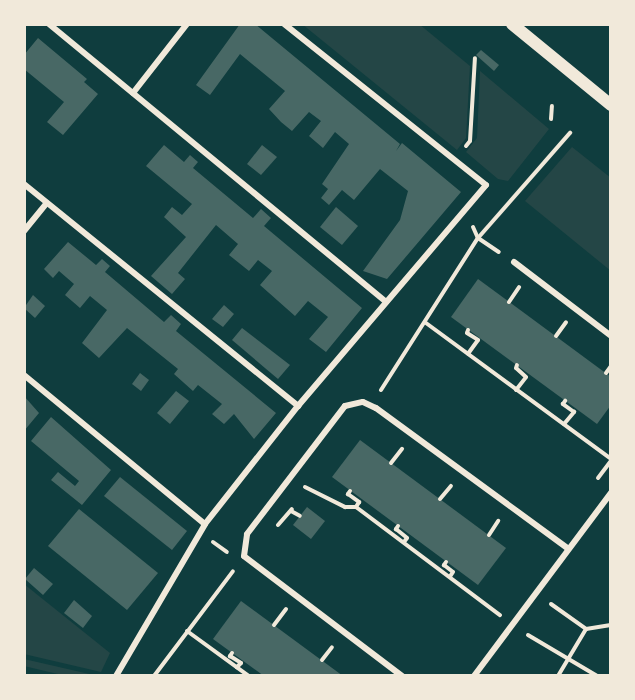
<!DOCTYPE html>
<html>
<head>
<meta charset="utf-8">
<style>
	body { margin:0 }
	#map { position:relative; width:635px; height:700px; overflow:hidden; background:#0f3d3e; font-family:"Work Sans",sans-serif }
	div>[style] { position:absolute }
	.green>* { inset:0; background:#244646 }
	.building>* { inset:0; background:#486865 }
	.path>* { height:4px; margin:-2px; padding:0 2px; transform-origin:2px; border-radius:2px; background:#f1e9da }
	.minor>* { height:6px; margin:-3px; padding:0 3px; transform-origin:3px; border-radius:3px; background:#f1e9da }
	.secondary>* { height:12px; margin:-6px; padding:0 6px; transform-origin:6px; border-radius:6px; background:#f1e9da }
	span { translate:-50% -50%; white-space:nowrap; text-align:center; line-height:1.15; -webkit-text-stroke:4.5px #f1e9da; paint-order:stroke }
	.frame { position:absolute; inset:0; border:26px solid #f1e9da; pointer-events:none }
</style>
</head>
<body>
<div id="map">
	<div class="green">
		<i style="clip-path:polygon(302px 24px,419px 24px,470px 66px,466px 138px,457px 150px)"></i>
		<i style="clip-path:polygon(480px 71px,549px 129px,508px 181px,498px 179px,466px 152px,477px 138px)"></i>
		<i style="clip-path:polygon(572px 147px,611px 178px,611px 271px,525px 201px)"></i>
		<i style="clip-path:polygon(24px 584px,110px 653px,101px 672px,24px 654px)"></i>
		<i style="clip-path:polygon(24px 659px,98px 676px,66px 676px,24px 666px)"></i>
	</div>
	<div class="building">
		<i style="clip-path:polygon(240px 24px,255px 24px,400px 144px,396px 151px,402px 143px,461px 192px,387px 279px,363px 271px,400px 220px,408px 191px,380px 169px,354px 200px,342px 190px,329px 205px,321px 198px,328px 189px,322px 184px,349px 144px,335px 132px,323px 148px,309px 136px,321px 121px,309px 112px,292px 131px,281px 122px,269px 109px,285px 91px,240px 54px,210px 95px,196px 85px)"></i>
		<i style="clip-path:polygon(38px 38px,87px 79px,84px 82px,98px 94px,63px 135px,47px 122px,64px 102px,24px 69px,24px 55px)"></i>
		<i style="clip-path:polygon(481px 50px,499px 65px,494px 71px,476px 55px)"></i>
		<i style="clip-path:polygon(164px 145px,184px 162px,190px 155px,198px 162px,193px 168px,253px 218px,261px 209px,271px 218px,264px 226px,362px 308px,326px 352px,309px 339px,328px 317px,308px 301px,295px 316px,260px 285px,272px 271px,258px 260px,249px 271px,229px 255px,238px 244px,216px 225px,178px 273px,185px 279px,172px 294px,151px 276px,186px 237px,164px 217px,172px 207px,182px 215px,192px 204px,146px 166px)"></i>
		<i style="clip-path:polygon(262px 145px,277px 157px,261px 175px,247px 164px)"></i>
		<i style="clip-path:polygon(336px 207px,358px 226px,342px 245px,320px 227px)"></i>
		<i style="clip-path:polygon(68px 242px,96px 265px,102px 259px,110px 266px,105px 272px,164px 322px,171px 315px,181px 324px,176px 331px,276px 413px,254px 439px,234px 414px,224px 424px,212px 414px,222px 404px,198px 385px,193px 391px,174px 374px,178px 369px,127px 328px,99px 358px,82px 343px,107px 310px,90px 296px,80px 308px,65px 295px,74px 284px,59px 271px,53px 278px,44px 269px)"></i>
		<i style="clip-path:polygon(478px 279px,611px 377px,611px 405px,597px 424px,451px 317px)"></i>
		<i style="clip-path:polygon(33px 295px,45px 306px,35px 318px,24px 308px)"></i>
		<i style="clip-path:polygon(224px 305px,234px 314px,223px 327px,212px 319px)"></i>
		<i style="clip-path:polygon(242px 328px,290px 365px,278px 379px,232px 340px)"></i>
		<i style="clip-path:polygon(140px 373px,149px 380px,141px 391px,132px 384px)"></i>
		<i style="clip-path:polygon(176px 391px,189px 401px,170px 424px,157px 413px)"></i>
		<i style="clip-path:polygon(24px 396px,39px 413px,24px 431px)"></i>
		<i style="clip-path:polygon(51px 417px,111px 470px,82px 505px,51px 480px,58px 472px,75px 486px,79px 481px,31px 441px)"></i>
		<i style="clip-path:polygon(360px 440px,506px 548px,478px 585px,332px 477px)"></i>
		<i style="clip-path:polygon(120px 477px,187px 531px,172px 550px,104px 496px)"></i>
		<i style="clip-path:polygon(307px 507px,325px 521px,311px 539px,293px 525px)"></i>
		<i style="clip-path:polygon(79px 509px,158px 573px,127px 610px,48px 546px)"></i>
		<i style="clip-path:polygon(34px 568px,53px 584px,43px 595px,25px 579px)"></i>
		<i style="clip-path:polygon(74px 600px,92px 616px,83px 628px,64px 613px)"></i>
		<i style="clip-path:polygon(241px 601px,343px 676px,264px 676px,213px 639px)"></i>
	</div>
	<div class="path">
		<i style="left:551px;top:119px;width:13px;rotate:-86deg"></i>
		<i style="left:466px;top:146px;width:6px;rotate:-51deg"></i>
		<i style="left:470px;top:141px;width:83px;rotate:-86.6deg"></i>
		<i style="left:473px;top:227px;width:12px;rotate:66deg"></i>
		<i style="left:478px;top:238px;width:25px;rotate:34deg"></i>
		<i style="left:509px;top:302px;width:18px;rotate:-56deg"></i>
		<i style="left:426px;top:323px;width:230px;rotate:36.3deg"></i>
		<i style="left:468px;top:330px;width:3px;rotate:108deg"></i>
		<i style="left:467px;top:333px;width:13px;rotate:32deg"></i>
		<i style="left:478px;top:340px;width:17px;rotate:126deg"></i>
		<i style="left:556px;top:336px;width:17px;rotate:-54deg"></i>
		<i style="left:606px;top:373px;width:9px;rotate:-54deg"></i>
		<i style="left:381px;top:390px;width:180px;rotate:-57.5deg"></i>
		<i style="left:478px;top:238px;width:140px;rotate:-48.8deg"></i>
		<i style="left:516px;top:390px;width:16px;rotate:-52deg"></i>
		<i style="left:526px;top:377px;width:13px;rotate:-138deg"></i>
		<i style="left:516px;top:368px;width:3px;rotate:-72deg"></i>
		<i style="left:564px;top:424px;width:16px;rotate:-50deg"></i>
		<i style="left:574px;top:412px;width:14px;rotate:-144deg"></i>
		<i style="left:563px;top:404px;width:4px;rotate:-56deg"></i>
		<i style="left:391px;top:463px;width:18px;rotate:-52deg"></i>
		<i style="left:598px;top:478px;width:21px;rotate:-53deg"></i>
		<i style="left:305px;top:487px;width:45px;rotate:26.6deg"></i>
		<i style="left:345px;top:507px;width:11px"></i>
		<i style="left:356px;top:507px;width:180px;rotate:36.9deg"></i>
		<i style="left:350px;top:491px;width:4px;rotate:124deg"></i>
		<i style="left:348px;top:494px;width:14px;rotate:36deg"></i>
		<i style="left:359px;top:502px;width:6px;rotate:121deg"></i>
		<i style="left:440px;top:499px;width:17px;rotate:-50deg"></i>
		<i style="left:291px;top:511px;width:10px;rotate:29deg"></i>
		<i style="left:278px;top:525px;width:21px;rotate:-49deg"></i>
		<i style="left:398px;top:526px;width:4px;rotate:124deg"></i>
		<i style="left:396px;top:529px;width:14px;rotate:39deg"></i>
		<i style="left:407px;top:538px;width:5px;rotate:127deg"></i>
		<i style="left:489px;top:535px;width:17px;rotate:-57deg"></i>
		<i style="left:213px;top:542px;width:17px;rotate:36deg"></i>
		<i style="left:446px;top:562px;width:4px;rotate:124deg"></i>
		<i style="left:444px;top:565px;width:11px;rotate:38deg"></i>
		<i style="left:453px;top:572px;width:4px;rotate:124deg"></i>
		<i style="left:551px;top:604px;width:43px;rotate:35.5deg"></i>
		<i style="left:586px;top:629px;width:55px;rotate:120.8deg"></i>
		<i style="left:274px;top:625px;width:20px;rotate:-53deg"></i>
		<i style="left:586px;top:629px;width:25px;rotate:-9deg"></i>
		<i style="left:187px;top:631px;width:77px;rotate:36deg"></i>
		<i style="left:528px;top:635px;width:80px;rotate:30.7deg"></i>
		<i style="left:232px;top:653px;width:4px;rotate:124deg"></i>
		<i style="left:230px;top:656px;width:13px;rotate:32deg"></i>
		<i style="left:241px;top:663px;width:6px;rotate:135deg"></i>
		<i style="left:322px;top:660px;width:16px;rotate:-52deg"></i>
		<i style="left:154px;top:676px;width:131px;rotate:-53deg"></i>
	</div>
	<div class="minor">
		<i style="left:49px;top:24px;width:437px;rotate:39.5deg"></i>
		<i style="left:133px;top:93px;width:88px;rotate:-52deg"></i>
		<i style="left:24px;top:184px;width:353px;rotate:39deg"></i>
		<i style="left:24px;top:231px;width:36px;rotate:-51deg"></i>
		<i style="left:514px;top:262px;width:122px;rotate:37.3deg"></i>
		<i style="left:24px;top:375px;width:234px;rotate:39.5deg"></i>
		<i style="left:116px;top:676px;width:176px;rotate:-59.6deg"></i>
		<i style="left:205px;top:524px;width:150px;rotate:-51.8deg"></i>
		<i style="left:298px;top:406px;width:290px;rotate:-49.6deg"></i>
		<i style="left:486px;top:185px;width:258px;rotate:-141.4deg"></i>
		<i style="left:402px;top:676px;width:198px;rotate:-142.8deg"></i>
		<i style="left:244px;top:556px;width:22px;rotate:-82deg"></i>
		<i style="left:247px;top:534px;width:161px;rotate:-52.6deg"></i>
		<i style="left:345px;top:406px;width:18px;rotate:-13deg"></i>
		<i style="left:363px;top:402px;width:14px;rotate:25deg"></i>
		<i style="left:376px;top:408px;width:237px;rotate:36.2deg"></i>
		<i style="left:474px;top:676px;width:229px;rotate:-53.2deg"></i>
	</div>
	<div class="secondary">
		<i style="left:512px;top:24px;width:128px;rotate:39.3deg"></i>
	</div>
	<div class="frame"></div>
</div>
</body>
</html>
